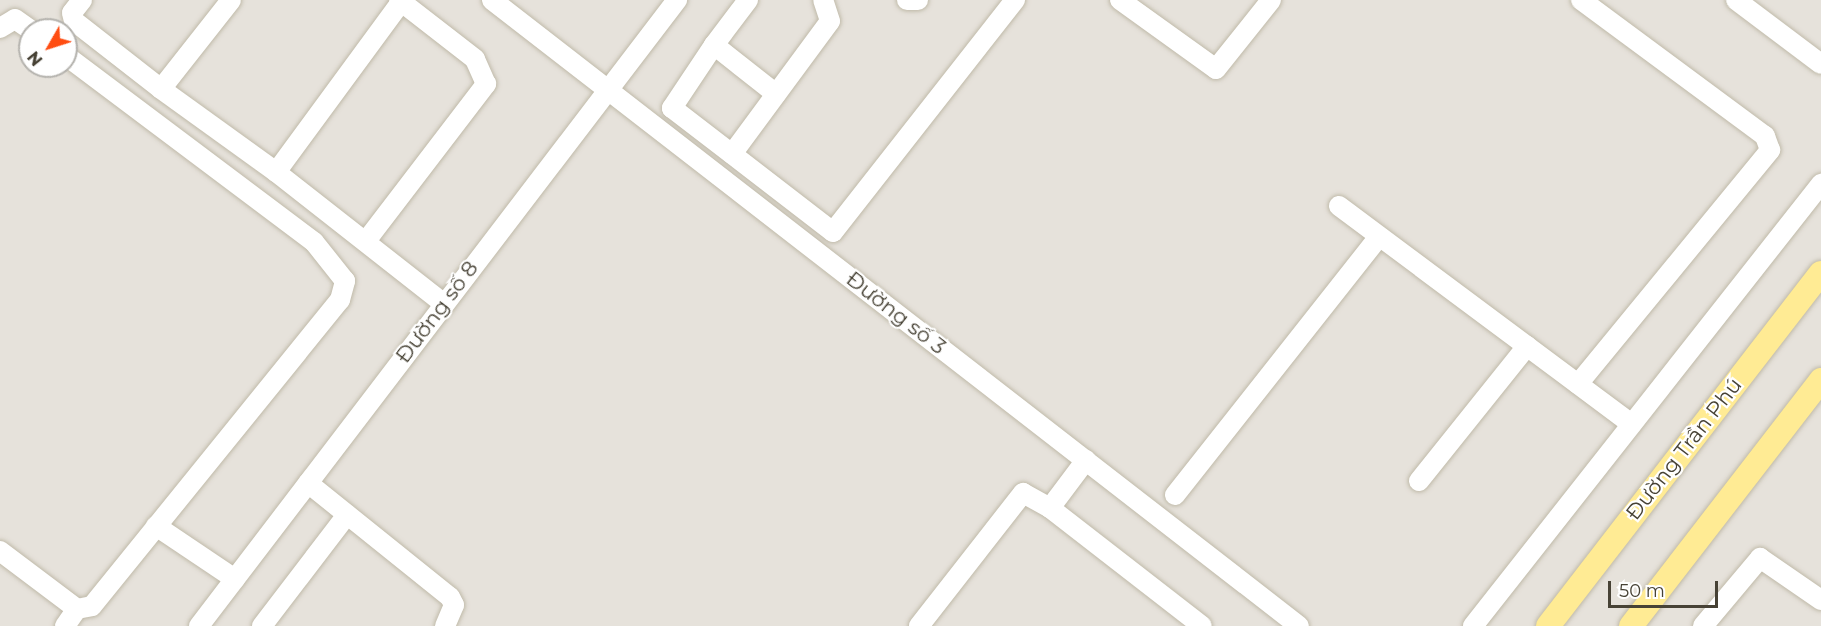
<!DOCTYPE html>
<html>
<head>
<meta charset="utf-8">
<style>
	body { margin:0 }
	#map { position:relative; width:1821px; height:626px; overflow:hidden; background:#f4f1e7; font-family:Montserrat,sans-serif }
	div>[style] { position:absolute }
	.industrial>* { inset:0; background:#e6e2db }
	.roads { filter:drop-shadow(0 0 2px #c0baa9) drop-shadow(0 0 2px #c0baa9) }
	.minor>* { height:20px; margin:-10px; padding:0 10px; transform-origin:10px; border-radius:10px; background:#fff }
	.major>* { height:24px; margin:-12px; padding:0 12px; transform-origin:12px; border-radius:12px; background:#ffeb94 }
	span { translate:-50% -50%; white-space:nowrap; text-align:center; line-height:1.15; -webkit-text-stroke:4.5px #fff; paint-order:stroke }
	.street-label { font-size:21px; color:#474235 }
	.north { position:absolute; left:18px; top:18px; width:60px; height:60px; box-sizing:border-box; background:#fff; border:2px solid #b5b3ae; border-radius:50%; rotate:231deg; font-size:16px; font-weight:700; line-height:24px; text-align:center; color:#474235 }
	.north::after { content:''; display:block; margin:auto; width:21px; height:27px; background:#ff4d12; clip-path:polygon(50% 0,100% 100%,50% 72%,0 100%) }
	.scale { position:absolute; left:1608px; top:581px; width:110px; height:27px; box-sizing:border-box; border:3px solid #474235; border-top:0; padding-left:8px; font-size:18px; line-height:21px; white-space:nowrap; color:#474235; -webkit-text-stroke:4px #fff; paint-order:stroke }
</style>
</head>
<body>
<div id="map">
	<div class="industrial">
		<i style="clip-path:polygon(evenodd,0 0,1821px 0,1821px 626px,0 626px,0 0,30px 30px,66px 30px,66px 66px,30px 66px,30px 30px)"></i>
	</div>
	<div class="roads">
		<div class="minor">
			<i style="left:82px;top:0;width:16px;rotate:128deg"></i>
			<i style="left:72px;top:13px;width:8px;rotate:76deg"></i>
			<i style="left:74px;top:21px;width:110px;rotate:38deg"></i>
			<i style="left:161px;top:89px;width:113px;rotate:-51.8deg"></i>
			<i style="left:492px;top:0;width:1021px;rotate:37.8deg"></i>
			<i style="left:748px;top:0;width:56px;rotate:127.1deg"></i>
			<i style="left:714px;top:45px;width:79px;rotate:38.3deg"></i>
			<i style="left:907px;top:0;width:11px"></i>
			<i style="left:1120px;top:0;width:118px;rotate:35.7deg"></i>
			<i style="left:1216px;top:69px;width:88px;rotate:-51.4deg"></i>
			<i style="left:1736px;top:0;width:106px;rotate:37deg"></i>
			<i style="left:401px;top:2px;width:211px;rotate:126.3deg"></i>
			<i style="left:276px;top:172px;width:212px;rotate:38.1deg"></i>
			<i style="left:0;top:28px;width:17px;rotate:-31deg"></i>
			<i style="left:15px;top:19px;width:19px;rotate:35deg"></i>
			<i style="left:714px;top:45px;width:76px;rotate:123.7deg"></i>
			<i style="left:672px;top:108px;width:203px;rotate:37.6deg"></i>
			<i style="left:833px;top:232px;width:295px;rotate:-51.9deg"></i>
			<i style="left:161px;top:89px;width:142px;rotate:35.8deg"></i>
			<i style="left:732px;top:154px;width:165px;rotate:-53.6deg"></i>
			<i style="left:830px;top:21px;width:22px;rotate:-108deg"></i>
			<i style="left:1339px;top:206px;width:365px;rotate:36.7deg"></i>
			<i style="left:366px;top:241px;width:198px;rotate:-52.6deg"></i>
			<i style="left:486px;top:84px;width:27px;rotate:-114deg"></i>
			<i style="left:475px;top:59px;width:96px;rotate:-142.2deg"></i>
			<i style="left:1578px;top:384px;width:303px;rotate:-50.6deg"></i>
			<i style="left:1770px;top:150px;width:15px;rotate:-110deg"></i>
			<i style="left:1765px;top:136px;width:229px;rotate:-143.5deg"></i>
			<i style="left:1419px;top:481px;width:173px;rotate:-51.3deg"></i>
			<i style="left:308px;top:483px;width:182px;rotate:38.8deg"></i>
			<i style="left:450px;top:597px;width:9px;rotate:63deg"></i>
			<i style="left:454px;top:605px;width:23px;rotate:113deg"></i>
			<i style="left:1175px;top:495px;width:329px;rotate:-51.7deg"></i>
			<i style="left:1050px;top:508px;width:60px;rotate:-53.1deg"></i>
			<i style="left:156px;top:526px;width:95px;rotate:33.9deg"></i>
			<i style="left:0;top:551px;width:96px;rotate:37deg"></i>
			<i style="left:77px;top:609px;width:15px;rotate:-11deg"></i>
			<i style="left:92px;top:606px;width:394px;rotate:-51deg"></i>
			<i style="left:340px;top:300px;width:20px;rotate:-75deg"></i>
			<i style="left:345px;top:281px;width:50px;rotate:-128.5deg"></i>
			<i style="left:314px;top:242px;width:310px;rotate:-143.1deg"></i>
			<i style="left:65px;top:626px;width:21px;rotate:-55deg"></i>
			<i style="left:199px;top:626px;width:788px;rotate:-52.64deg"></i>
			<i style="left:262px;top:626px;width:140px;rotate:-52.6deg"></i>
			<i style="left:919px;top:626px;width:169px;rotate:-52deg"></i>
			<i style="left:1023px;top:493px;width:31px;rotate:29deg"></i>
			<i style="left:1050px;top:508px;width:192px;rotate:37.8deg"></i>
			<i style="left:1473px;top:626px;width:563px;rotate:-51.79deg"></i>
			<i style="left:1703px;top:626px;width:89px;rotate:-50deg"></i>
			<i style="left:1760px;top:558px;width:74px;rotate:34.5deg"></i>
		</div>
		<div class="major">
			<i style="left:1548px;top:626px;width:446px;rotate:-52.3deg"></i>
			<i style="left:1631px;top:626px;width:311px;rotate:-52.3deg"></i>
		</div>
	</div>
	<div class="street-label">
		<span style="left:437px;top:312px;rotate:-53deg">Đường số 8</span>
		<span style="left:896px;top:313px;rotate:38deg">Đường số 3</span>
		<span style="left:1684px;top:449px;rotate:-52deg">Đường Trần Phú</span>
	</div>
	<div class="north">N</div>
	<div class="scale">50 m</div>
</div>
</body>
</html>
